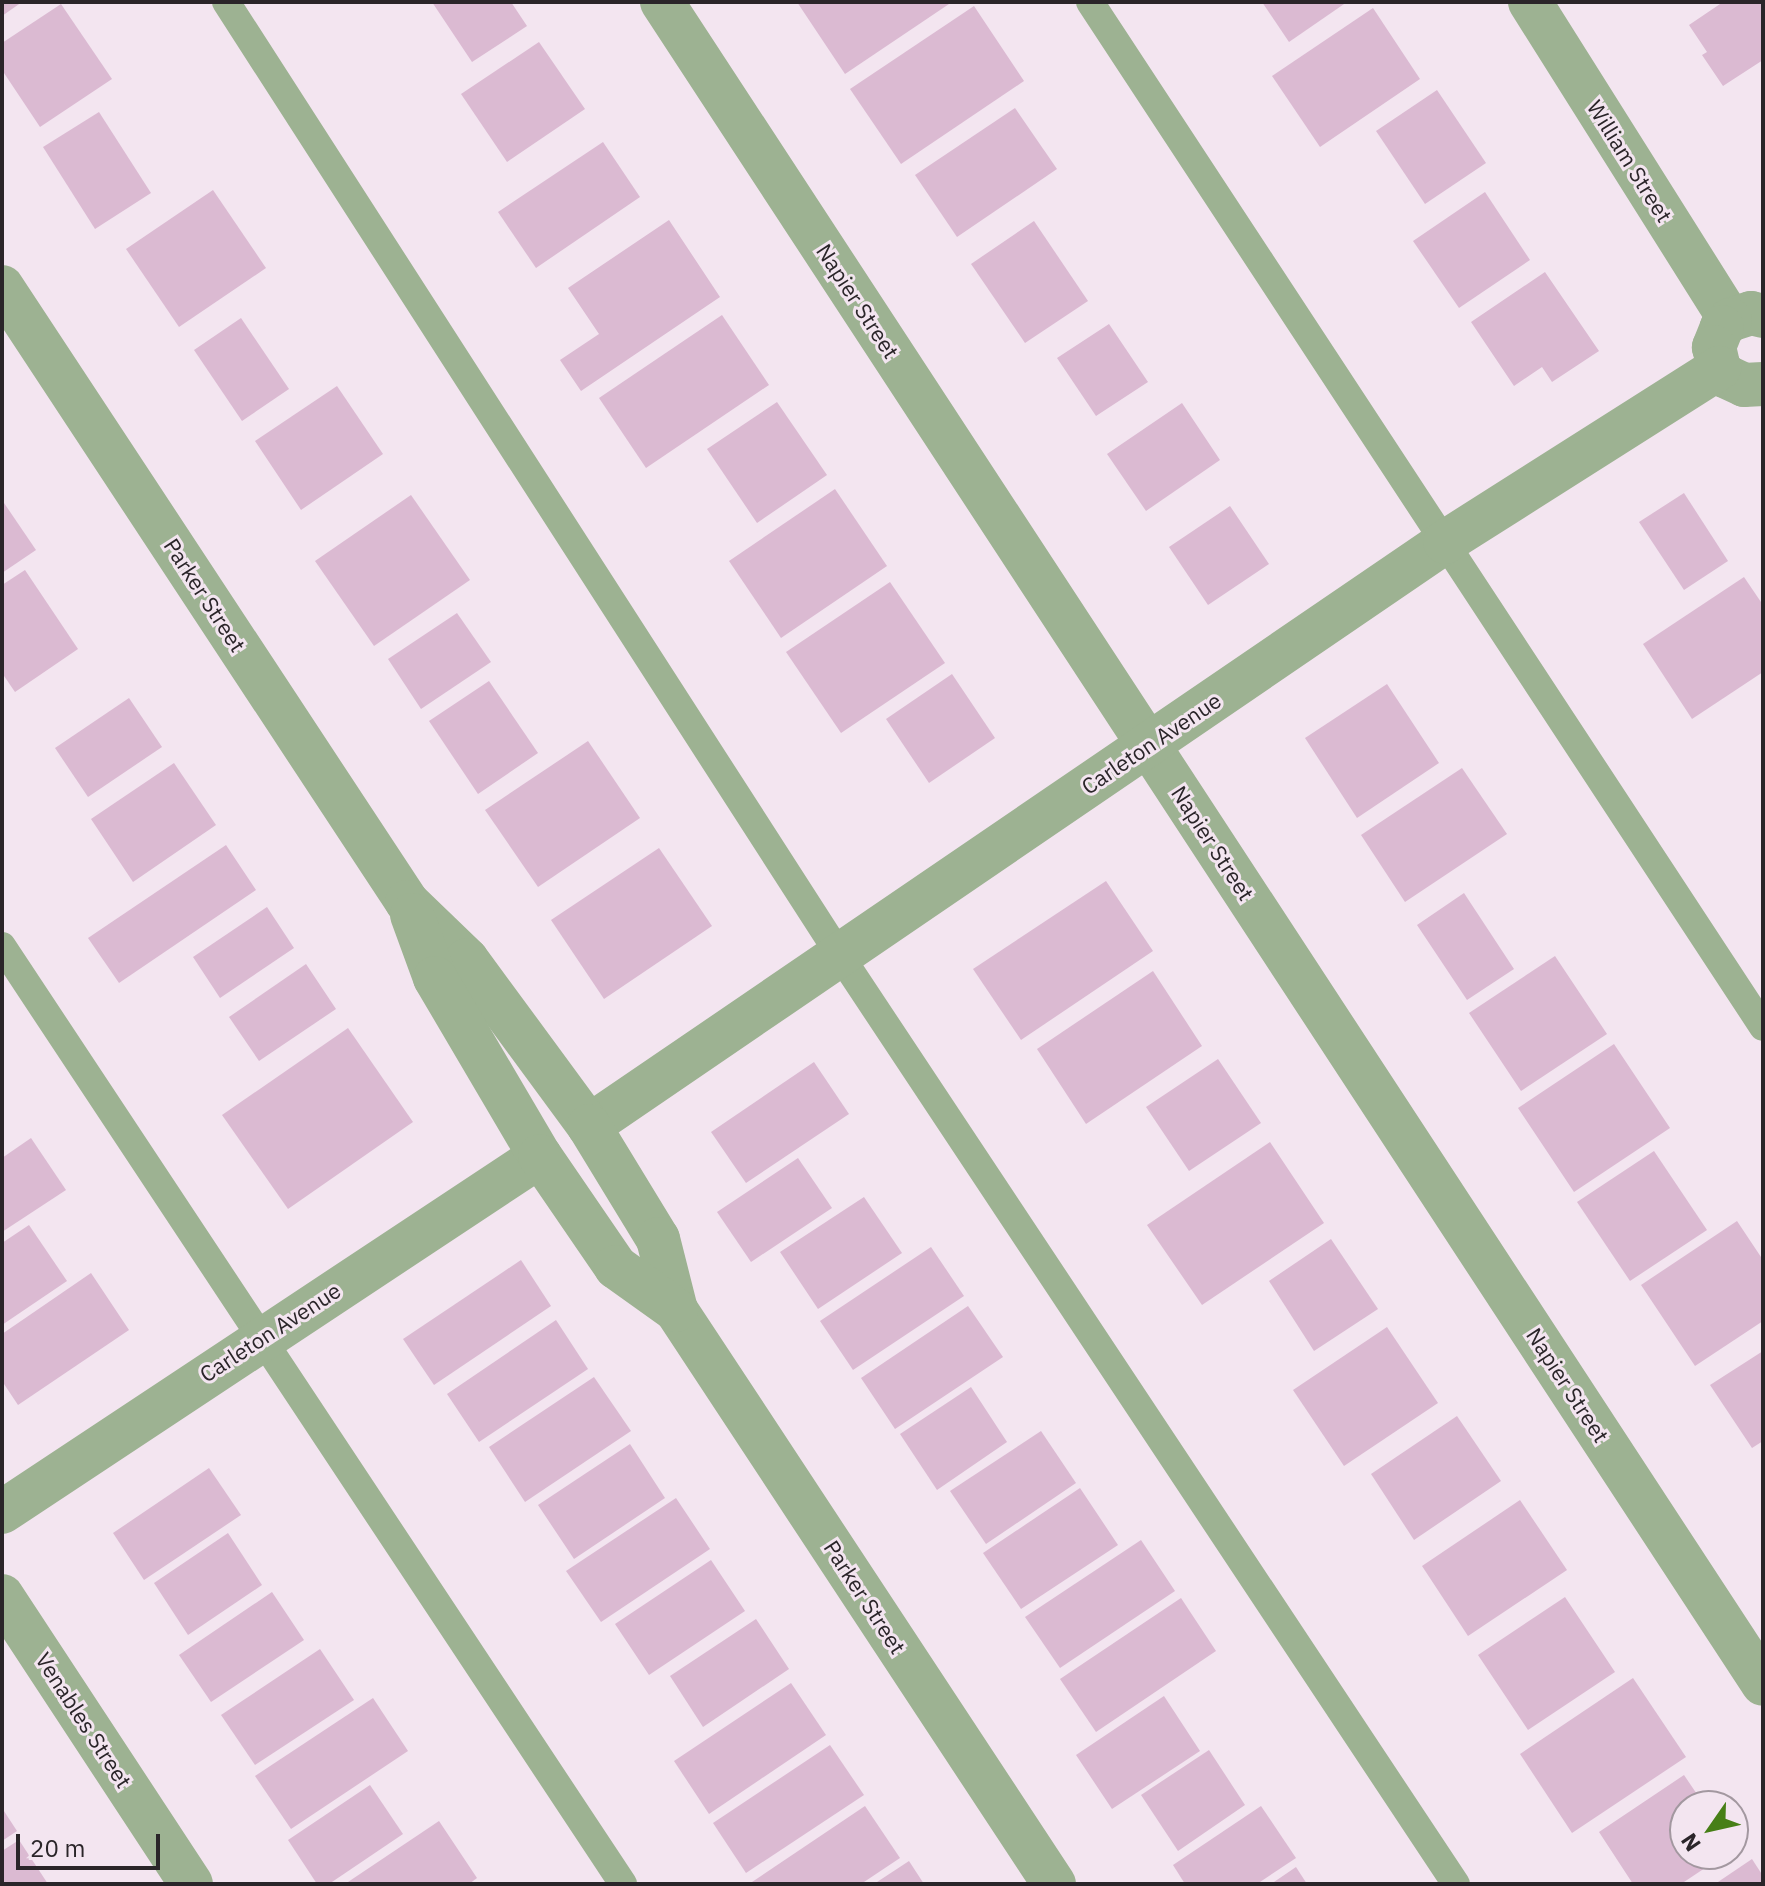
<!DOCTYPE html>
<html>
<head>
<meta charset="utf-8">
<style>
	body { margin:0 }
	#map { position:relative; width:1765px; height:1886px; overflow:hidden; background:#f3e5f0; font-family:"IBM Plex Sans",sans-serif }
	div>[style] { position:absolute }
	.building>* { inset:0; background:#dbbad2 }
	.service>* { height:28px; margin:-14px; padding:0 14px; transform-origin:14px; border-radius:14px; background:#9db292 }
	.minor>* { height:44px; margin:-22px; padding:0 22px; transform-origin:22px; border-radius:22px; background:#9db292 }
	.tertiary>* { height:44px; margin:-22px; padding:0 22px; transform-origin:22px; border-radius:22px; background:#9db292 }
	span { translate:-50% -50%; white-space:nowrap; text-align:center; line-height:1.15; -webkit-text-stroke:6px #f3e5f0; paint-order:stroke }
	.street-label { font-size:22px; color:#2a2529 }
	.frame { position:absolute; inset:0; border:4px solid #2a2529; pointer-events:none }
	.north { position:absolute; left:1669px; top:1790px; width:80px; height:80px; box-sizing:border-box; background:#f3e5f0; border:2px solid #a398a0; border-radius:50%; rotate:236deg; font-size:22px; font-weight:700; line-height:32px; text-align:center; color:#2a2529 }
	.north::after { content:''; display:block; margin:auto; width:28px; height:36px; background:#477f17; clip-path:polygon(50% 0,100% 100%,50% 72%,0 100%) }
	.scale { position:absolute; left:16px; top:1834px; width:144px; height:36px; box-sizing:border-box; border:4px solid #2a2529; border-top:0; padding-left:10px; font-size:24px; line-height:28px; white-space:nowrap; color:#2a2529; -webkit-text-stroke:6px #f3e5f0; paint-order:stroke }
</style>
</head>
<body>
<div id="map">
	<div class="building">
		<i style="clip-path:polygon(2px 2px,22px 2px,2px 16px)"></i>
		<i style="clip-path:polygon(432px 2px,511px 2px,527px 26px,472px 62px)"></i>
		<i style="clip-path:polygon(797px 2px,952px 2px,845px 74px)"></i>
		<i style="clip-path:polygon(1262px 2px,1347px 2px,1289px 42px)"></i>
		<i style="clip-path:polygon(1723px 2px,1763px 2px,1763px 60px,1723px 86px,1702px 55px,1707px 52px,1689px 25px)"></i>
		<i style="clip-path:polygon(61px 4px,112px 79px,40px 127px,2px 70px,2px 43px)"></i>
		<i style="clip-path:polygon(974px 6px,1024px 81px,901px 164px,850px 89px)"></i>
		<i style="clip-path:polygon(1373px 8px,1420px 79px,1320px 147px,1272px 76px)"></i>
		<i style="clip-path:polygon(539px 42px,585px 109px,507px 162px,461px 94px)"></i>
		<i style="clip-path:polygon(1437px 90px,1486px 163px,1425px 204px,1376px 131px)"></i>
		<i style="clip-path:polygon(1015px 108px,1057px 169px,957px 237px,915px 175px)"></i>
		<i style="clip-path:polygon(99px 112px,151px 193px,95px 229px,43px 147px)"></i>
		<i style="clip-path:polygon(603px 142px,640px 197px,536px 268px,498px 212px)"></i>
		<i style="clip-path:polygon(213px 190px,266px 268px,179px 327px,126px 249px)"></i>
		<i style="clip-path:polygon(1485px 192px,1530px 260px,1459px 308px,1413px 241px)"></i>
		<i style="clip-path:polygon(669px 220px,720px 297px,581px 391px,560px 360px,599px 334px,568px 288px)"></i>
		<i style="clip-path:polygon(1034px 221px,1088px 301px,1025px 343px,971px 264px)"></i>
		<i style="clip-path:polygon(1545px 272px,1599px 351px,1552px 382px,1542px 367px,1514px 386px,1471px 322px)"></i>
		<i style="clip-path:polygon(722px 315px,769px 385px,646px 468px,599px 398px)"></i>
		<i style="clip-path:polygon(241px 318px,289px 389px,242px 421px,194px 350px)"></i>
		<i style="clip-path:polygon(1109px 324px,1148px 382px,1096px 416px,1057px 358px)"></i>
		<i style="clip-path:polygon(337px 386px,383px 454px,301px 510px,255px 441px)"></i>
		<i style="clip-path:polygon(777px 402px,827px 475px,757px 523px,707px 449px)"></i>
		<i style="clip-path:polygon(1182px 403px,1220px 460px,1146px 511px,1107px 454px)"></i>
		<i style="clip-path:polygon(835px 489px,887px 566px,781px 638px,729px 561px)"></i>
		<i style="clip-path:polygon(1684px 493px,1728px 561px,1684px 590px,1639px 522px)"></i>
		<i style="clip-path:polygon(411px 495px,470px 580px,374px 646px,315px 561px)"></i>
		<i style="clip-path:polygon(2px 500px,36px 550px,2px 573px)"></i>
		<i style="clip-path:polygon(1230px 506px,1269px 564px,1208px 605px,1169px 547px)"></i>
		<i style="clip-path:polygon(25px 570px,78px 649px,15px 692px,2px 673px,2px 585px)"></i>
		<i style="clip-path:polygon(1744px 577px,1763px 605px,1763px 672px,1692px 719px,1643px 644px)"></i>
		<i style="clip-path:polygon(890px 582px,945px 663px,841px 733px,786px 652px)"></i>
		<i style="clip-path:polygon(457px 613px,491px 662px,421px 709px,388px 659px)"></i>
		<i style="clip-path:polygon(952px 674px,995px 738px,929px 783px,886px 719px)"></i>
		<i style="clip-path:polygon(489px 681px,538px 753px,478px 794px,429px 721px)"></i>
		<i style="clip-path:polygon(1387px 684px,1439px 763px,1357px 818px,1305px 738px)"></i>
		<i style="clip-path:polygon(129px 698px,162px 747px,88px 797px,55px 748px)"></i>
		<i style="clip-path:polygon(588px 741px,640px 818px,538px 887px,485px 810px)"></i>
		<i style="clip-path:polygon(174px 763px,216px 825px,133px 882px,91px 819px)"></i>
		<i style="clip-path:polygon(1462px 768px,1507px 834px,1405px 902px,1361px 835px)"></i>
		<i style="clip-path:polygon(226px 845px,256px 890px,119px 983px,88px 938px)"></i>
		<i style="clip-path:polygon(659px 848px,712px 926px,604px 999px,551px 920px)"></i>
		<i style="clip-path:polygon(1106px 881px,1153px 951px,1021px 1040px,973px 969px)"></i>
		<i style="clip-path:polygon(1464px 893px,1514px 969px,1467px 1000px,1417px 925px)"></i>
		<i style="clip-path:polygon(267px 907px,294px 948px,220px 998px,193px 957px)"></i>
		<i style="clip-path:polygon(1555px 956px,1607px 1034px,1521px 1091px,1469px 1013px)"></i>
		<i style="clip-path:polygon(306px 964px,336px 1009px,259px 1061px,229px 1017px)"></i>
		<i style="clip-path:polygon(1153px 971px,1202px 1046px,1086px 1124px,1037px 1049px)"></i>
		<i style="clip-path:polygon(348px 1028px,413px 1122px,288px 1209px,222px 1115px)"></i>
		<i style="clip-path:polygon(1614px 1044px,1670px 1128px,1574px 1192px,1518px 1108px)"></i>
		<i style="clip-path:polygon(1218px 1059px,1261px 1123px,1189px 1171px,1146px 1107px)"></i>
		<i style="clip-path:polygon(814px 1062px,849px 1114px,746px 1183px,711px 1132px)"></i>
		<i style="clip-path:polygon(31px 1138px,66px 1190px,2px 1232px,2px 1158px)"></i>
		<i style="clip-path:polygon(1270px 1142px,1324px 1223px,1202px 1305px,1147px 1225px)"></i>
		<i style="clip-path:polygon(1654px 1151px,1707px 1230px,1630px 1281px,1577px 1202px)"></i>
		<i style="clip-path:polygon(798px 1158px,832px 1208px,751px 1262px,717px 1212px)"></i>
		<i style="clip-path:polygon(864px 1197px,902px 1253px,818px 1309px,780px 1252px)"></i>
		<i style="clip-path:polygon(1737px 1221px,1763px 1260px,1763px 1321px,1695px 1366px,1641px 1285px)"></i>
		<i style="clip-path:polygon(29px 1225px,67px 1281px,2px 1325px,2px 1243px)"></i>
		<i style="clip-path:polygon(1331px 1239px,1378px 1309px,1314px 1351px,1269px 1281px)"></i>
		<i style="clip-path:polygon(931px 1247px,964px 1296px,853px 1370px,820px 1321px)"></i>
		<i style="clip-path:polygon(521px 1260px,551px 1306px,434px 1385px,403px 1339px)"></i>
		<i style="clip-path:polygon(91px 1273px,129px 1330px,18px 1405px,2px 1381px,2px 1334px)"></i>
		<i style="clip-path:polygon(968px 1306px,1003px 1357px,895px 1429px,861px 1378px)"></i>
		<i style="clip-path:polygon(556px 1320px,588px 1369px,479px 1442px,447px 1394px)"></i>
		<i style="clip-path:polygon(1387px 1327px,1438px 1403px,1344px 1466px,1293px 1390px)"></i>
		<i style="clip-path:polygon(1763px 1351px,1763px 1441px,1752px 1448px,1710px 1385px)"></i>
		<i style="clip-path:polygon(594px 1377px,631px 1431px,525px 1502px,489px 1447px)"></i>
		<i style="clip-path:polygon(971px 1387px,1007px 1442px,937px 1490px,900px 1434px)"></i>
		<i style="clip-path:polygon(1457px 1416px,1501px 1481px,1414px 1540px,1371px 1474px)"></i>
		<i style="clip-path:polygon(1041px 1431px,1076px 1483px,986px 1544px,950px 1491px)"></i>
		<i style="clip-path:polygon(630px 1444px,665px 1498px,574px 1559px,538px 1505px)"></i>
		<i style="clip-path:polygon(209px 1468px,241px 1515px,144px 1580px,113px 1533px)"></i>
		<i style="clip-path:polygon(1080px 1488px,1118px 1545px,1021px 1609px,983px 1553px)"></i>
		<i style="clip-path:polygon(676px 1498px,710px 1549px,601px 1622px,566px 1571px)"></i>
		<i style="clip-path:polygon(1520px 1500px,1567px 1570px,1468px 1636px,1422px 1566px)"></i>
		<i style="clip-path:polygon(228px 1533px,262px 1585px,188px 1635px,154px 1583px)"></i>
		<i style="clip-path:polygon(1141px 1540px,1175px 1591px,1060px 1668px,1025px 1617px)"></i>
		<i style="clip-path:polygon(711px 1560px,745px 1611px,649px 1675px,615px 1624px)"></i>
		<i style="clip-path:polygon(272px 1592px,304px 1640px,211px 1702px,179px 1655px)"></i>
		<i style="clip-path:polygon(1565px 1597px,1615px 1672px,1528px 1730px,1478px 1655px)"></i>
		<i style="clip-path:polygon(1181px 1598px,1216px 1651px,1096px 1732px,1060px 1679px)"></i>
		<i style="clip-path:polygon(756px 1619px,789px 1669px,703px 1727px,670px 1676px)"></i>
		<i style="clip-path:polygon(320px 1649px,354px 1700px,255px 1765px,221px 1715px)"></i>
		<i style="clip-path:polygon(1633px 1678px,1686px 1757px,1572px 1833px,1520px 1754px)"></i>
		<i style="clip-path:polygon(791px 1683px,826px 1735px,709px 1814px,674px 1761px)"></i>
		<i style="clip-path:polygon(1164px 1696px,1200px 1751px,1112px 1809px,1076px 1755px)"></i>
		<i style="clip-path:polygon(373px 1698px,408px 1751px,291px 1829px,255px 1776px)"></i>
		<i style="clip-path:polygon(830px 1745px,864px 1795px,746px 1873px,713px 1823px)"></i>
		<i style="clip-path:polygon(1209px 1750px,1245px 1805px,1178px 1851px,1141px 1795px)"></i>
		<i style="clip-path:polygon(1684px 1775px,1705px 1806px,1685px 1806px,1685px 1854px,1726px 1854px,1681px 1884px,1633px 1884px,1599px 1832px)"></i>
		<i style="clip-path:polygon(370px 1785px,403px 1834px,329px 1884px,317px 1884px,288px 1840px)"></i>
		<i style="clip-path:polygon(865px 1806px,900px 1858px,861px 1884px,749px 1884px)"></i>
		<i style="clip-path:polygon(1261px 1806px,1296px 1858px,1257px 1884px,1185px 1884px,1173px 1865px)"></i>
		<i style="clip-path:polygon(2px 1808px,17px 1831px,2px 1841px)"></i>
		<i style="clip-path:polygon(439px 1821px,477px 1878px,469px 1884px,345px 1884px)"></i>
		<i style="clip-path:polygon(19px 1840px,48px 1884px,2px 1884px,2px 1851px)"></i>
		<i style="clip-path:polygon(1752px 1859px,1763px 1876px,1763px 1884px,1715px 1884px)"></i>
		<i style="clip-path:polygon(909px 1861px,924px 1884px,874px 1884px)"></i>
		<i style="clip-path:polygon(1296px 1867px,1307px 1884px,1271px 1884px)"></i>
	</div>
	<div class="service">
		<i style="left:226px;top:2px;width:1132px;rotate:57.22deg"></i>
		<i style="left:839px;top:954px;width:1116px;rotate:56.44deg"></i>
		<i style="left:1090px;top:2px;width:1226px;rotate:56.71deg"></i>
		<i style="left:2px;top:946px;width:1125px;rotate:56.49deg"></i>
	</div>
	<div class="minor">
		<i style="left:662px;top:2px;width:2010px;rotate:56.79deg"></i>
		<i style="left:1530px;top:2px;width:376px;rotate:57.8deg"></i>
		<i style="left:1763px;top:316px;width:12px;rotate:-166deg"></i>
		<i style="left:1751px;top:313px;width:22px;rotate:162deg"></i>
		<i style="left:1730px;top:320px;width:11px;rotate:139deg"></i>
		<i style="left:1722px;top:327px;width:22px;rotate:112deg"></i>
		<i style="left:1714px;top:347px;width:22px;rotate:77deg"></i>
		<i style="left:1719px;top:368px;width:10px;rotate:53deg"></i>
		<i style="left:1725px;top:376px;width:21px;rotate:25deg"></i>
		<i style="left:1744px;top:385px;width:19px;rotate:-3deg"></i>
		<i style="left:589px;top:1126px;width:1036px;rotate:-34.3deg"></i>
		<i style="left:1445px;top:542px;width:325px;rotate:-32.4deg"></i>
		<i style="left:2px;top:1512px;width:645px;rotate:-33.49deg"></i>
		<i style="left:2px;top:1596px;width:344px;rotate:56.7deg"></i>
	</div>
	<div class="tertiary">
		<i style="left:2px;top:287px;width:736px;rotate:56.63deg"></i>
		<i style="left:407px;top:902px;width:83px;rotate:44deg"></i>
		<i style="left:467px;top:960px;width:206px;rotate:53.7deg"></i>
		<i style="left:589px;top:1126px;width:132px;rotate:58.6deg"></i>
		<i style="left:658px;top:1239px;width:73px;rotate:75.8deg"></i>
		<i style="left:676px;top:1310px;width:687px;rotate:56.63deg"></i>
		<i style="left:412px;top:915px;width:67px;rotate:69.9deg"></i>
		<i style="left:435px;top:978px;width:207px;rotate:59.5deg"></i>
		<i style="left:540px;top:1156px;width:135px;rotate:55.6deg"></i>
		<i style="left:616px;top:1267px;width:74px;rotate:35.6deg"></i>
	</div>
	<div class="street-label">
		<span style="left:1630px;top:161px;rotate:58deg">William Street</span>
		<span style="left:858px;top:301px;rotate:57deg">Napier Street</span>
		<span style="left:205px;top:595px;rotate:57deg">Parker Street</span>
		<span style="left:1151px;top:743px;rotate:-34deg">Carleton Avenue</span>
		<span style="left:1213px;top:843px;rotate:57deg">Napier Street</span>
		<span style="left:270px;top:1332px;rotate:-33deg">Carleton Avenue</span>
		<span style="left:1568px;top:1385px;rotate:57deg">Napier Street</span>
		<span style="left:865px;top:1597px;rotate:57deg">Parker Street</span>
		<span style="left:84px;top:1720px;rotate:57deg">Venables Street</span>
	</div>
	<div class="frame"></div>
	<div class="north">N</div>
	<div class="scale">20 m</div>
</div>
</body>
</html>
